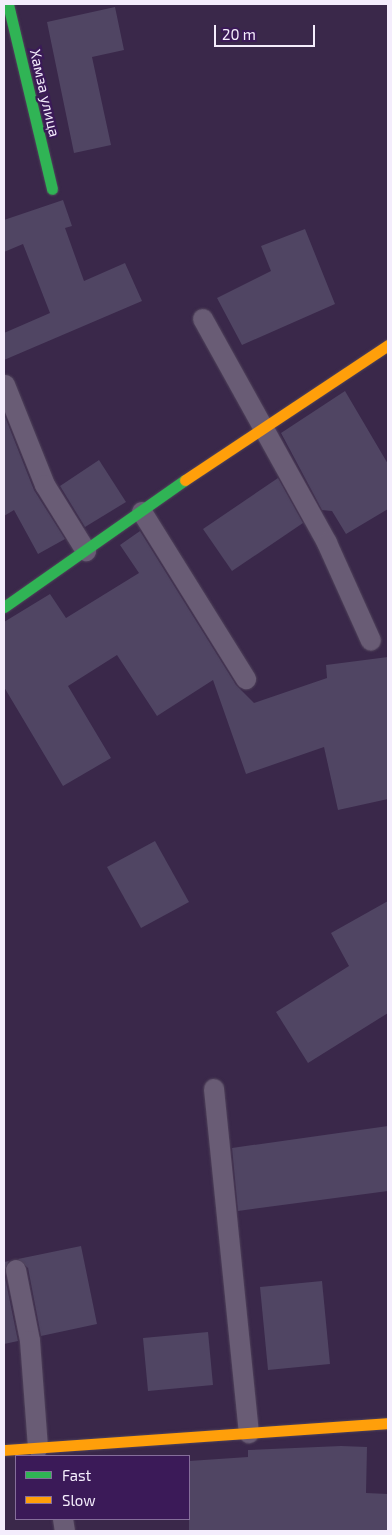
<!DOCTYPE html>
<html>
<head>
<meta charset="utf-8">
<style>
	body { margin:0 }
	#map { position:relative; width:392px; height:1535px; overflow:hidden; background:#3a284a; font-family:"Exo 2",sans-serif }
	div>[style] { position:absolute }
	.building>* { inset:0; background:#504563 }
	.roads { filter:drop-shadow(0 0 1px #4f425a) drop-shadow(0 0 1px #4f425a) }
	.lane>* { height:20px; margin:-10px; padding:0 10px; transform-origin:10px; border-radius:10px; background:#695c75 }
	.fast>* { height:11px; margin:-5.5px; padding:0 5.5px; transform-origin:5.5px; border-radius:5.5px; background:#30b455 }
	.slow>* { height:11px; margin:-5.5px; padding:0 5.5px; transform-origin:5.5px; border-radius:5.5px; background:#ff9f0a }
	span { translate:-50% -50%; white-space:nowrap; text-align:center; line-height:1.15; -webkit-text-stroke:4.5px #3b1a58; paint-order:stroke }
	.street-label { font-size:15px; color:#f4edfc }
	.frame { position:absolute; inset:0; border:5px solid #f4edfc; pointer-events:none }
	.legend { position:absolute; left:15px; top:1455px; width:175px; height:65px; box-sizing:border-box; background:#3b1a58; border:1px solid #856e9a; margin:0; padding:6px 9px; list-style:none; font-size:15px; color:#f4edfc }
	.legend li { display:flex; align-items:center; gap:10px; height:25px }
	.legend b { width:25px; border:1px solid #856e9a }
	.scale { position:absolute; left:214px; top:25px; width:101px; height:22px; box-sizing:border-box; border:2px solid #f4edfc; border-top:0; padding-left:6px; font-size:15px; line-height:18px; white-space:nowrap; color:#f4edfc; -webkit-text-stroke:4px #3b1a58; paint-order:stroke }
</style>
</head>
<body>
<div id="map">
	<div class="building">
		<i style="clip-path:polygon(115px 7px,124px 50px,92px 57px,111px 145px,74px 153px,47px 22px)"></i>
		<i style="clip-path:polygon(63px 200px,72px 226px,65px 228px,84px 281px,125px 263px,142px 301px,4px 360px,4px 333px,50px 313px,23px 244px,4px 252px,4px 220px)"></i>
		<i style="clip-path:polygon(305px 229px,335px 304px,242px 345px,217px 298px,271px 271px,261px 246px)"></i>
		<i style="clip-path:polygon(345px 391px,388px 464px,388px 509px,346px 534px,332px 511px,322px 510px,281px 433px)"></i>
		<i style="clip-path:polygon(4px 414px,34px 490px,65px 539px,38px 554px,14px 510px,4px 516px)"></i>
		<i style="clip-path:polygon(99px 460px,126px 502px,85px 527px,60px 486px)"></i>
		<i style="clip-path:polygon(278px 478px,303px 523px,232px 571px,203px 529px)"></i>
		<i style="clip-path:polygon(140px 531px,236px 685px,254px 703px,327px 678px,326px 665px,388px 657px,388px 799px,338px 810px,324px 747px,246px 774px,213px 680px,157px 716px,117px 655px,68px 686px,111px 758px,63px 786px,4px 687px,4px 622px,50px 594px,66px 618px,139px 573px,120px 545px)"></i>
		<i style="clip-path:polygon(155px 841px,189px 902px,141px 928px,107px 867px)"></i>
		<i style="clip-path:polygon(388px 901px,388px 1013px,308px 1063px,276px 1012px,349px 966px,331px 933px)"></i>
		<i style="clip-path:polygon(388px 1126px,388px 1191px,238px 1211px,232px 1148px)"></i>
		<i style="clip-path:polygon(81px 1246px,97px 1324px,41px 1336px,28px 1268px,18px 1259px)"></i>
		<i style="clip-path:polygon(9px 1261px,4px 1272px,18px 1341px,4px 1344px,4px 1262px)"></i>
		<i style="clip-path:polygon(322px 1281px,330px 1364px,268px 1370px,260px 1287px)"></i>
		<i style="clip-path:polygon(208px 1332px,213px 1385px,148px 1391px,143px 1338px)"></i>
		<i style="clip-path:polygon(341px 1446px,367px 1447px,366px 1493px,388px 1494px,388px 1531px,189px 1531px,189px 1461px,248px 1457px,248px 1450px)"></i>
	</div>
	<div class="roads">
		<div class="lane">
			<i style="left:203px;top:319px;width:256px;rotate:61deg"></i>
			<i style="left:327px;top:543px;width:107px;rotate:65.8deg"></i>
			<i style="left:5px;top:385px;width:108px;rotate:68.2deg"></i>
			<i style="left:45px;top:485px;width:78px;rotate:58.2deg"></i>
			<i style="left:142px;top:512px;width:197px;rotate:58.1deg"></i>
			<i style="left:214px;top:1089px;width:346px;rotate:84.2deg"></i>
			<i style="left:16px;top:1270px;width:72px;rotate:78.8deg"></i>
			<i style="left:30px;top:1341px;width:107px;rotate:85.7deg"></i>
			<i style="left:63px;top:1519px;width:12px;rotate:81deg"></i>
		</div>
		<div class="fast">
			<i style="left:8px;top:4px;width:190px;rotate:76.6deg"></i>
			<i style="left:4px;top:607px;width:221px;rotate:-35.1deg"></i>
		</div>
		<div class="slow">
			<i style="left:185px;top:480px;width:244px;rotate:-33.6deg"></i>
			<i style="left:4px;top:1450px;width:385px;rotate:-4deg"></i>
		</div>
	</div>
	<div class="street-label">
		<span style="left:45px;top:93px;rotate:77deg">Хамза улица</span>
	</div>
	<div class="frame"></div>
	<ul class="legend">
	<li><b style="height:6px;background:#30b455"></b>Fast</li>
	<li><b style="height:6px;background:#ff9f0a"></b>Slow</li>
	</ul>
	<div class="scale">20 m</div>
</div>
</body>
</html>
